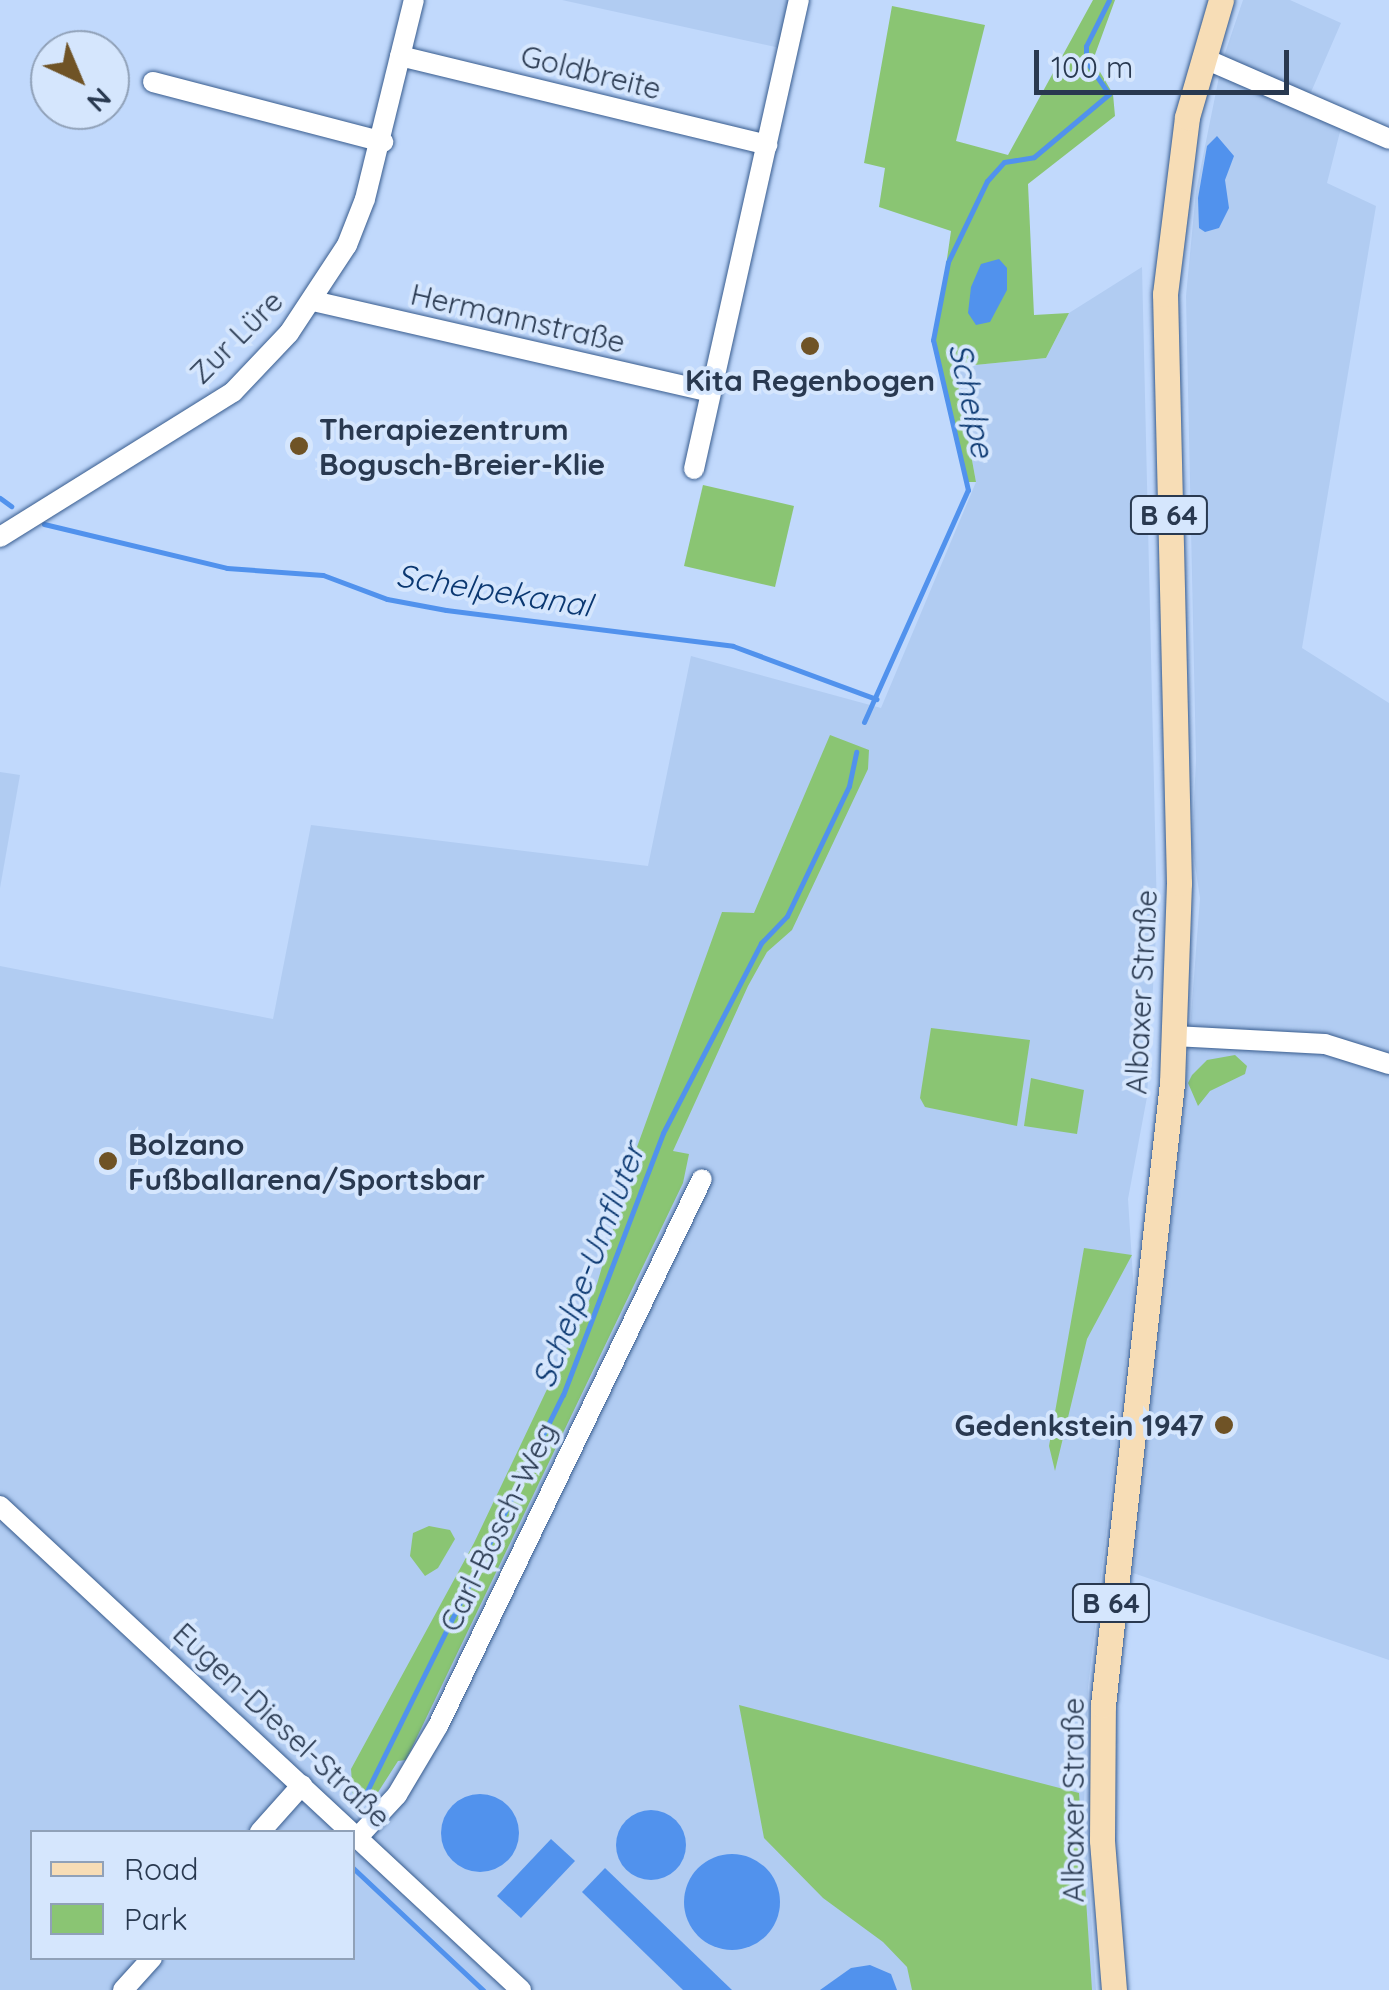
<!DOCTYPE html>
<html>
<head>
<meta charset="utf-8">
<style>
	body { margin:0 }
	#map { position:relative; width:1389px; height:1990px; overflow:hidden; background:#c1d9fc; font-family:Quicksand,sans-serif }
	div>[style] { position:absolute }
	.built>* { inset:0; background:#b1ccf2 }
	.green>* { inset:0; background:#8ac573 }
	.water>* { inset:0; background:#5192ed }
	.round { border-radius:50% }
	.stream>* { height:5px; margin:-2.5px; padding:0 2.5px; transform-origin:2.5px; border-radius:2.5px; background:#5192ed }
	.roads { filter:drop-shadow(0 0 2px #385c8e) drop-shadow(0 0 2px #385c8e) }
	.minor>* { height:20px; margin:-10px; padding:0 10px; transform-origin:10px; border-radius:10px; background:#fff }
	.major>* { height:25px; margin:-12.5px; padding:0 12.5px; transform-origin:12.5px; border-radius:12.5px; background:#f7ddb6 }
	.dots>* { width:28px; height:28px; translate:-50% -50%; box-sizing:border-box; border:5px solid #d5e6fd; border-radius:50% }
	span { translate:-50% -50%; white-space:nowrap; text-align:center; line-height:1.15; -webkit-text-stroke:8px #d5e6fd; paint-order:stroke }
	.shield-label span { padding:2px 8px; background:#d5e6fd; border:2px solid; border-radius:8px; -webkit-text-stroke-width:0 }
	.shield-label { font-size:28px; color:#293950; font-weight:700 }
	.street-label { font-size:30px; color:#293950 }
	.poi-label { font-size:30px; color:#293950; font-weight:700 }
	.left { translate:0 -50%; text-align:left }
	.right { translate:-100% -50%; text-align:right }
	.water-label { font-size:32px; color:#0b3871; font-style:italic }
	.legend { position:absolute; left:30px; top:1830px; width:325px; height:130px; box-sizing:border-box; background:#d5e6fd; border:2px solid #90a1b8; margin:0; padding:12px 18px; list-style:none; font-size:30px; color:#293950 }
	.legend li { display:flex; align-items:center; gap:20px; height:50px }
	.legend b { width:50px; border:2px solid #90a1b8 }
	.north { position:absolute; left:30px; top:30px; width:100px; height:100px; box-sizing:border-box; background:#d5e6fd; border:2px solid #90a1b8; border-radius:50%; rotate:136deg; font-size:28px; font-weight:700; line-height:40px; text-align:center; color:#293950 }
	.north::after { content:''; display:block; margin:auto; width:35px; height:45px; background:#6f5326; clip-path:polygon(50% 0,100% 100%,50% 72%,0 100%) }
	.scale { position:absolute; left:1034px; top:50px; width:255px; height:45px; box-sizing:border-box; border:5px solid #293950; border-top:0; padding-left:12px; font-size:30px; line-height:35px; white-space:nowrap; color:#293950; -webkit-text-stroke:8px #d5e6fd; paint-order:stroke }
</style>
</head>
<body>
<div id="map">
	<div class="built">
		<i style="clip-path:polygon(562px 0,791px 0,780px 48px)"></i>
		<i style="clip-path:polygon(1243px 0,1290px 0,1341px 23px,1308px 99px,1344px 116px,1327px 183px,1376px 206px,1302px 648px,1389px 703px,1389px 1660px,1133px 1573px,1184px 1107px,1200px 898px,1192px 845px,1196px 760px,1186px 296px,1196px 191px,1222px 62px)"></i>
		<i style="clip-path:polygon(evenodd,1142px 267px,1157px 915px,1147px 1097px,1128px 1199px,1134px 1293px,1088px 1687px,1084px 1807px,1096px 1990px,0 1990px,0 966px,273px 1019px,311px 825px,648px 866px,691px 656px,881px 708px,976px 482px,955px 367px,1046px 358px,1069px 313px,1142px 267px,32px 1832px,352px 1832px,352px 1958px,32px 1958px,32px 1832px)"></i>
		<i style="clip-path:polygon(0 772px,20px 775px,0 888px)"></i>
	</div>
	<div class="green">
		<i style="clip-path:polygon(1093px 0,1115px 0,1093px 60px,1113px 94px,1115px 116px,1028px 184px,1034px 315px,1069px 313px,1046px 358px,955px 367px,976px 482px,968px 482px,935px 342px,951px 231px,879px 207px,885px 168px,864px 163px,892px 6px,985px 25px,956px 141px,1008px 155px)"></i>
		<i style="clip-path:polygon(703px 485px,794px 506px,775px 587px,684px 566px)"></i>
		<i style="clip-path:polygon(830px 735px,869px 750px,868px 769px,792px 930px,767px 952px,748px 986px,673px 1151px,689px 1154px,683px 1183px,406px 1760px,398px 1761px,373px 1800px,353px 1796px,351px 1769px,474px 1543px,597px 1284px,637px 1147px,722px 912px,754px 913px)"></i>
		<i style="clip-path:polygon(931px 1028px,1030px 1040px,1017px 1126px,925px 1107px,920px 1098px)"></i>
		<i style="clip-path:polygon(1235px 1055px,1247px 1066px,1245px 1074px,1210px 1091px,1198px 1106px,1188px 1083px,1192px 1075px,1207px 1060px)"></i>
		<i style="clip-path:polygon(1031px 1078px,1084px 1090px,1077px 1134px,1024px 1126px)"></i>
		<i style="clip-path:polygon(1084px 1248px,1132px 1255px,1087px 1339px,1055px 1471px,1049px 1446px)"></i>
		<i style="clip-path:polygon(429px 1526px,450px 1530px,455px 1539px,438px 1568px,425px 1576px,410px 1556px,413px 1533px)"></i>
		<i style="clip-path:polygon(739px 1705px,1079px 1793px,1092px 1990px,912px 1990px,907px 1967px,883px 1942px,823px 1898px,764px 1838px)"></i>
	</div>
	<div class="water">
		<i style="clip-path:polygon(1217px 136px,1234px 156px,1225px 180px,1229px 208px,1219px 228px,1205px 232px,1199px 228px,1198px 198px,1207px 146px)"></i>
		<i style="clip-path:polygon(999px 259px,1007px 268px,1007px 290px,990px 322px,976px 325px,968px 313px,971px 287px,981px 264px)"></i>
		<i class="round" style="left:441px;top:1794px;width:78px;height:78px"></i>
		<i class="round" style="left:616px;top:1810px;width:70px;height:70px"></i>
		<i style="clip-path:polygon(551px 1839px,575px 1861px,521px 1918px,497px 1896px)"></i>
		<i class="round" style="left:684px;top:1854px;width:96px;height:96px"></i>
		<i style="clip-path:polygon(605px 1868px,732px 1990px,683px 1990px,582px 1892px)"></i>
		<i style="clip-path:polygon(870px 1965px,891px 1974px,897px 1990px,820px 1990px,851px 1968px)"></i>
	</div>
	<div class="stream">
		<i style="left:0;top:498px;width:14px;rotate:36deg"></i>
		<i style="left:44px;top:524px;width:188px;rotate:13.5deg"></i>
		<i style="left:227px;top:568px;width:96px;rotate:4.2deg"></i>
		<i style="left:323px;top:575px;width:68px;rotate:20.6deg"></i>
		<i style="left:387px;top:599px;width:60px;rotate:10.6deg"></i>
		<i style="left:446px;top:610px;width:289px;rotate:7.1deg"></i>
		<i style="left:733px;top:646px;width:153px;rotate:20.3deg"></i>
		<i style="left:864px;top:722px;width:254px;rotate:-65.9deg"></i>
		<i style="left:968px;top:490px;width:154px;rotate:-103.1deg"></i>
		<i style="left:933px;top:340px;width:79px;rotate:-79.1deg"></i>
		<i style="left:948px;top:262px;width:90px;rotate:-64.3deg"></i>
		<i style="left:987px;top:181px;width:25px;rotate:-48deg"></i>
		<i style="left:1004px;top:162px;width:30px;rotate:-9deg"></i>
		<i style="left:1034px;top:157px;width:98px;rotate:-40deg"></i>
		<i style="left:1109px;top:94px;width:40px;rotate:-124.9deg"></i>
		<i style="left:1086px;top:61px;width:15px;rotate:-90deg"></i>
		<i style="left:1086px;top:46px;width:51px;rotate:-63.4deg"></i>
		<i style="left:363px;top:1799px;width:451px;rotate:-63.7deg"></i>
		<i style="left:563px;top:1395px;width:280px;rotate:-69.1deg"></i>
		<i style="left:663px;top:1133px;width:214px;rotate:-62.7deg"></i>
		<i style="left:761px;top:943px;width:37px;rotate:-46deg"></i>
		<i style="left:787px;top:916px;width:144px;rotate:-64.5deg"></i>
		<i style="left:849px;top:786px;width:35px;rotate:-78deg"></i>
		<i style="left:352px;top:1867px;width:180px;rotate:43.2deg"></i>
	</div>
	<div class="roads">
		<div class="minor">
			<i style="left:400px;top:56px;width:378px;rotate:13.6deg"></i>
			<i style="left:1203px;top:58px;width:203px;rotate:23.5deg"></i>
			<i style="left:153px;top:82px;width:238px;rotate:14.6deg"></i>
			<i style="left:313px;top:301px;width:407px;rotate:12.9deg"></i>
			<i style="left:694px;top:469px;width:481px;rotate:-77.4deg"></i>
			<i style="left:0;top:537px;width:274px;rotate:-31.9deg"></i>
			<i style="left:233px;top:392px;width:81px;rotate:-46.5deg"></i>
			<i style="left:289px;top:333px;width:105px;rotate:-56.6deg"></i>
			<i style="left:347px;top:245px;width:49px;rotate:-68.6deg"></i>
			<i style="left:365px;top:199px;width:205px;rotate:-76.2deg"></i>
			<i style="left:1174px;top:1036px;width:151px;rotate:3deg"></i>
			<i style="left:1325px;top:1044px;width:67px;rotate:17.4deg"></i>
			<i style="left:0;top:1506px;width:711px;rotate:42.89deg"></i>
			<i style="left:260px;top:1832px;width:63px;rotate:-48.2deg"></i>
			<i style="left:358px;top:1837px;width:57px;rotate:-47.1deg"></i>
			<i style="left:397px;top:1795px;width:80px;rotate:-59.3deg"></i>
			<i style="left:438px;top:1726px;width:607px;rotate:-64.24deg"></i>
			<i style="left:123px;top:1990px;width:43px;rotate:-47.8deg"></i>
		</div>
		<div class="major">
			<i style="left:1114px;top:1990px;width:150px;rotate:-94.6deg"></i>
			<i style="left:1102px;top:1840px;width:135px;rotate:-89.6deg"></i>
			<i style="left:1103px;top:1705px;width:626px;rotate:-83.67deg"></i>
			<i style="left:1172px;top:1083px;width:200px;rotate:-88deg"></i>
			<i style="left:1179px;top:883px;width:589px;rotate:-91.36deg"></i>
			<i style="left:1165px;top:294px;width:178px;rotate:-82.9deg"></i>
			<i style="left:1187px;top:117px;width:122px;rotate:-73.8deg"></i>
		</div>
	</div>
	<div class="dots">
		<i style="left:810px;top:346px;background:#6f5326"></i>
		<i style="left:299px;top:446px;background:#6f5326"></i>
		<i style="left:108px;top:1161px;background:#6f5326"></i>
		<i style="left:1224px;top:1425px;background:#6f5326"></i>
	</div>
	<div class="shield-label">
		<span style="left:1169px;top:515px">B 64</span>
		<span style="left:1111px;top:1603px">B 64</span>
	</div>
	<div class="street-label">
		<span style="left:591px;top:72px;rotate:14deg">Goldbreite</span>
		<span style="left:518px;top:318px;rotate:13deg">Hermannstraße</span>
		<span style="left:236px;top:337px;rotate:-45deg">Zur Lüre</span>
		<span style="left:1141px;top:992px;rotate:-87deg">Albaxer Straße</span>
		<span style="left:498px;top:1527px;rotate:-64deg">Carl-Bosch-Weg</span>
		<span style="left:282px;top:1725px;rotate:43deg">Eugen-Diesel-Straße</span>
		<span style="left:1073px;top:1800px;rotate:-90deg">Albaxer Straße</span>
	</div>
	<div class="poi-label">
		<span style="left:810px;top:380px">Kita Regenbogen</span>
		<span class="left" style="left:319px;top:446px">Therapiezentrum<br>Bogusch-Breier-Klie</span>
		<span class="left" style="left:128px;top:1161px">Bolzano<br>Fußballarena/Sportsbar</span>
		<span class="right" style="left:1204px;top:1425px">Gedenkstein 1947</span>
	</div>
	<div class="water-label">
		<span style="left:972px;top:400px;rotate:78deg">Schelpe</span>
		<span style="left:494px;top:590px;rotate:9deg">Schelpekanal</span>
		<span style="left:588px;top:1265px;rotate:-69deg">Schelpe-Umfluter</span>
	</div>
	<ul class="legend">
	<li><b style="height:12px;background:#f7ddb6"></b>Road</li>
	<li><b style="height:28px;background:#8ac573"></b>Park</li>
	</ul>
	<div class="north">N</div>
	<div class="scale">100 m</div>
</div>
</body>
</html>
